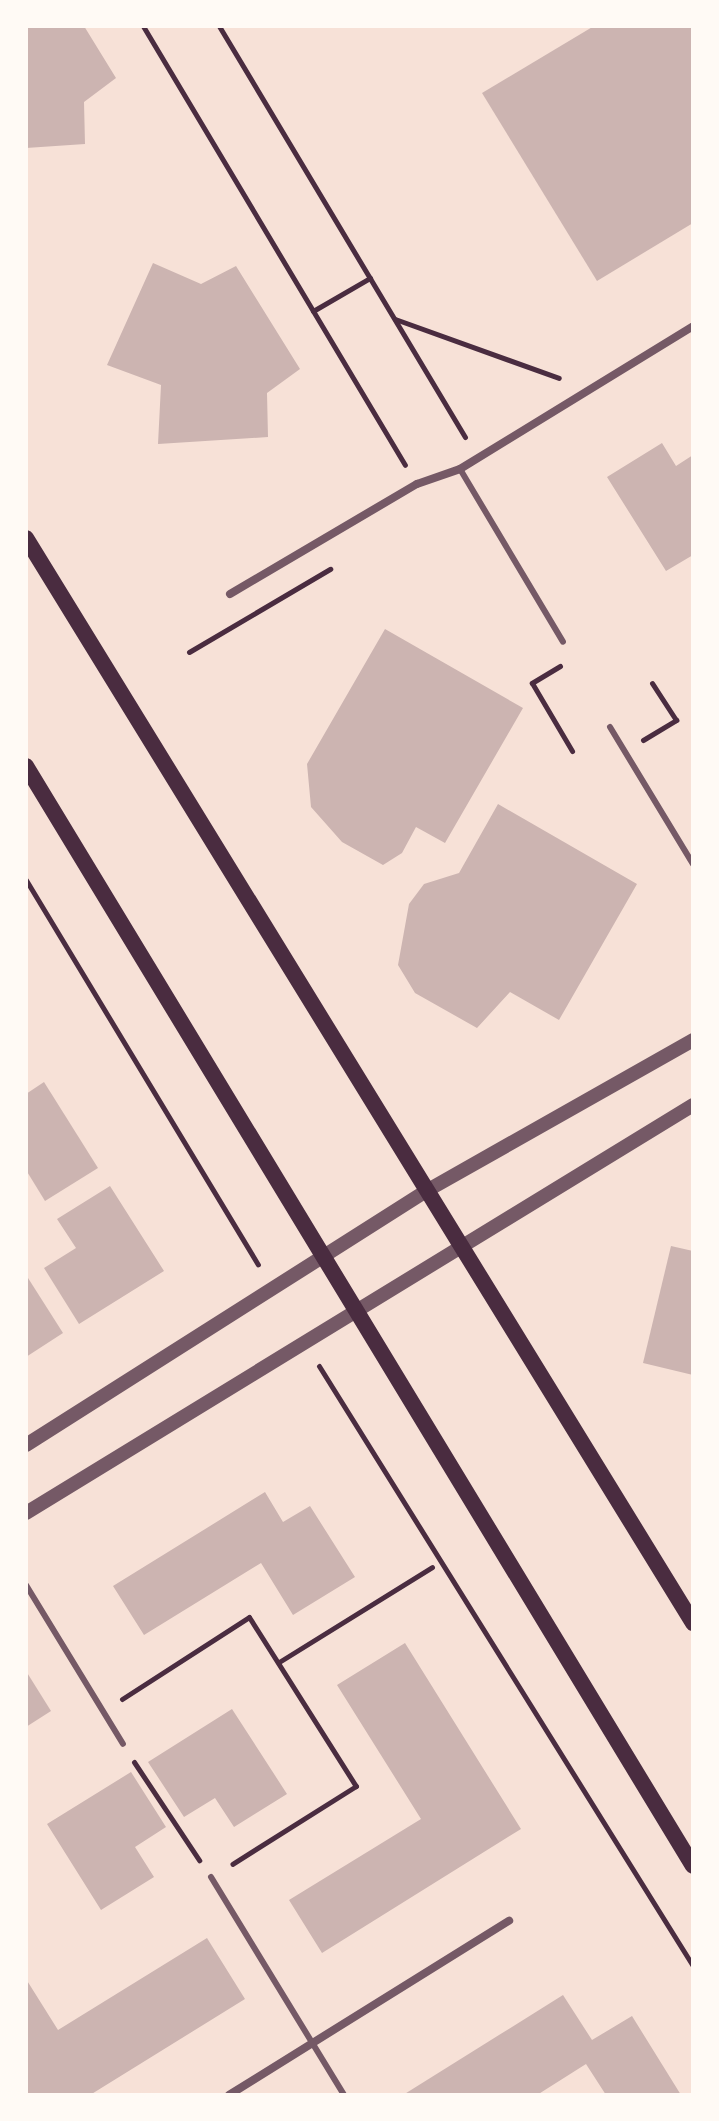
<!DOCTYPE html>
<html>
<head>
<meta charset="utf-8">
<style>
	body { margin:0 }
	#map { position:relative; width:719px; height:2121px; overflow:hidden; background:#f7e1d7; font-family:"Noto Sans",sans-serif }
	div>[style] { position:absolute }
	.building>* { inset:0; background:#ccb4b1 }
	.path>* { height:5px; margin:-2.5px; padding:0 2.5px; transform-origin:2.5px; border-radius:2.5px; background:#4a2c40 }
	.service>* { height:6px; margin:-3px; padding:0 3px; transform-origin:3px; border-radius:3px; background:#755966 }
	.minor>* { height:8px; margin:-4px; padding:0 4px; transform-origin:4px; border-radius:4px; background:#755966 }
	.tertiary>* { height:14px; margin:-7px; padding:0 7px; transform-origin:7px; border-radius:7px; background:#755966 }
	.secondary>* { height:16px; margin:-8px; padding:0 8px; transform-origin:8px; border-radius:8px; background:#4a2c40 }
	span { translate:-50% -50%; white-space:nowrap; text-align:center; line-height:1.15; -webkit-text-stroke:6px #fffaf5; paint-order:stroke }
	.frame { position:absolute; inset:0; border:28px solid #fffaf5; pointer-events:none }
</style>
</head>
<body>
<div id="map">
	<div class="building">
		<i style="clip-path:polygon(26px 26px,84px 26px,116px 78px,84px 102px,85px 144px,26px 148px)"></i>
		<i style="clip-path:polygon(594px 26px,693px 26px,693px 223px,597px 281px,482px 93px)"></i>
		<i style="clip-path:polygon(153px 263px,201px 284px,236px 266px,300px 369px,267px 393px,268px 437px,158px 444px,161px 385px,107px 365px)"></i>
		<i style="clip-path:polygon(662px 443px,676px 466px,693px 455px,693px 555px,666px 571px,607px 477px)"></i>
		<i style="clip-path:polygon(385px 629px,523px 708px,445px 843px,416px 827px,402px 853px,383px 865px,342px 842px,311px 807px,307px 764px)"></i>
		<i style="clip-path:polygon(498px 804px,637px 884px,559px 1020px,510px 992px,477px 1028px,415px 993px,398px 965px,409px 904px,424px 884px,459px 873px)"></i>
		<i style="clip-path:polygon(44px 1082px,98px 1168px,45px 1201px,26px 1170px,26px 1094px)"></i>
		<i style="clip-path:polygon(110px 1186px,164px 1271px,79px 1324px,44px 1268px,76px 1248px,57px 1219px)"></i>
		<i style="clip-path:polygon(671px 1246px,693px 1251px,693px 1375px,643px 1363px)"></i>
		<i style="clip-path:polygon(28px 1278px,63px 1333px,26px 1357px,26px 1279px)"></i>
		<i style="clip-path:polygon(265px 1492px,283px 1522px,310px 1506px,355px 1577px,293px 1615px,261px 1563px,144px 1635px,113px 1586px)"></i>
		<i style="clip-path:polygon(405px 1643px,521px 1829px,322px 1953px,289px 1900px,421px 1819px,337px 1685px)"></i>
		<i style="clip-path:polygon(26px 1671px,51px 1711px,26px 1727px)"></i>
		<i style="clip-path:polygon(232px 1709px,287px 1794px,234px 1827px,215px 1798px,184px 1817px,148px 1762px)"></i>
		<i style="clip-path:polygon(131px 1772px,166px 1827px,135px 1847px,154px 1877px,101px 1910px,47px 1824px)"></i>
		<i style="clip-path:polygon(207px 1938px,245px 1999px,90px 2095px,26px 2095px,26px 1979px,58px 2030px)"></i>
		<i style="clip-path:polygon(563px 1995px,592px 2040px,632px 2016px,681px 2095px,606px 2095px,586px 2064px,537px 2095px,403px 2095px)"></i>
	</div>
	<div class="path">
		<i style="left:143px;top:26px;width:511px;rotate:59.17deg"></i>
		<i style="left:219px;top:26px;width:479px;rotate:59.1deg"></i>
		<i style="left:313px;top:311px;width:66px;rotate:-30.1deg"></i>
		<i style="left:395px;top:319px;width:174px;rotate:19.8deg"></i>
		<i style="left:189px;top:652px;width:164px;rotate:-30.5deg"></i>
		<i style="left:560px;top:666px;width:33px;rotate:149deg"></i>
		<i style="left:532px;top:683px;width:79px;rotate:59.5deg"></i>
		<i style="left:643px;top:740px;width:39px;rotate:-31deg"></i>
		<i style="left:676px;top:720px;width:44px;rotate:-123deg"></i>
		<i style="left:26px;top:880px;width:449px;rotate:58.9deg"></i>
		<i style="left:319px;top:1366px;width:707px;rotate:58.06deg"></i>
		<i style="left:279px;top:1662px;width:180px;rotate:-31.8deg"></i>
		<i style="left:122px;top:1699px;width:151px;rotate:-32.8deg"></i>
		<i style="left:249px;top:1617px;width:200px;rotate:57.7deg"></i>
		<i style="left:356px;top:1786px;width:146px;rotate:147.8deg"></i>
		<i style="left:134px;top:1762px;width:118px;rotate:56.4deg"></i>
	</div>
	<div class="service">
		<i style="left:460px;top:469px;width:201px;rotate:59.2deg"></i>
		<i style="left:610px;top:727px;width:160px;rotate:58.8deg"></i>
		<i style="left:26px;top:1585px;width:186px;rotate:58.6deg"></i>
		<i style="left:211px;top:1877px;width:255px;rotate:58.6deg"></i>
	</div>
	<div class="minor">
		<i style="left:230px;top:594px;width:217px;rotate:-30.5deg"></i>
		<i style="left:417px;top:484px;width:46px;rotate:-19.2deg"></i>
		<i style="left:460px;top:469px;width:273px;rotate:-31.5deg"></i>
		<i style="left:229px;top:2095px;width:330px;rotate:-31.9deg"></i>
	</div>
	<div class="tertiary">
		<i style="left:26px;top:1445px;width:476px;rotate:-32.4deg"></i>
		<i style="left:428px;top:1190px;width:305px;rotate:-29.5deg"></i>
		<i style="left:26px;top:1513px;width:782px;rotate:-31.45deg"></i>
	</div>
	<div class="secondary">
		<i style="left:26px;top:538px;width:1274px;rotate:58.42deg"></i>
		<i style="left:26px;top:766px;width:1286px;rotate:58.77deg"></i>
	</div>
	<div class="frame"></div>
</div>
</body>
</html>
